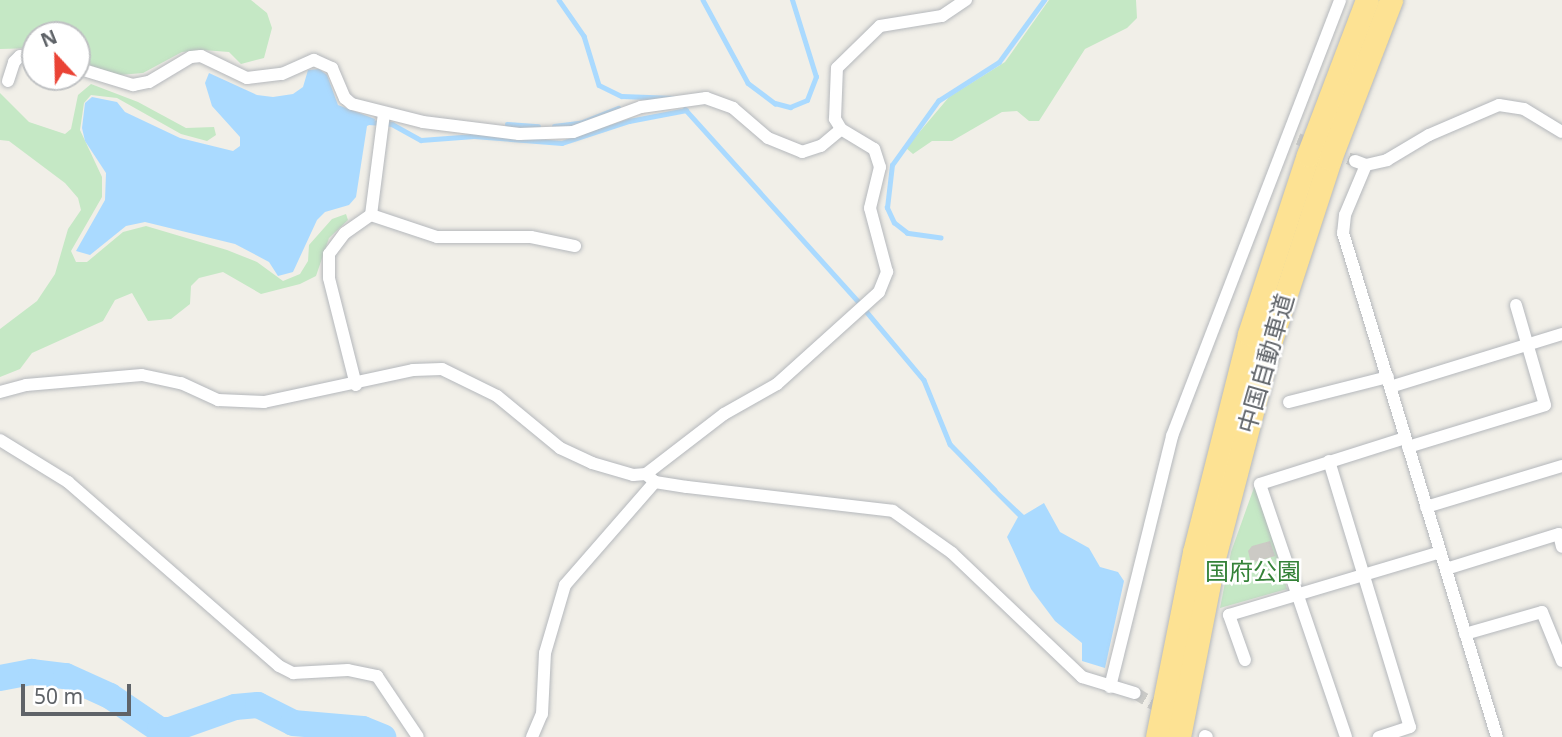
<!DOCTYPE html>
<html>
<head>
<meta charset="utf-8">
<style>
	body { margin:0 }
	#map { position:relative; width:1562px; height:737px; overflow:hidden; background:#f1efe8; font-family:"Noto Sans","Noto Sans JP",sans-serif }
	div>[style] { position:absolute }
	.green>* { inset:0; background:#c5e8c5 }
	.water>* { inset:0; background:#aadaff }
	.stream>* { height:4.5px; margin:-2.25px; padding:0 2.25px; transform-origin:2.25px; border-radius:2.25px; background:#aadaff }
	.river>* { height:26px; margin:-13px; padding:0 13px; transform-origin:13px; border-radius:13px; background:#aadaff }
	.building>* { inset:0; background:#cccac5 }
	.minor-tunnel>* { height:12px; margin-top:-6px; transform-origin:0; background:repeating-linear-gradient(90deg,#ccccc8 0 12px,transparent 0 18px) }
	.roads { filter:drop-shadow(0 0 2px #b5b8bc) drop-shadow(0 0 2px #b5b8bc) }
	.minor>* { height:12px; margin:-6px; padding:0 6px; transform-origin:6px; border-radius:6px; background:#fff }
	.motorway>* { height:23px; margin:-11.5px; padding:0 11.5px; transform-origin:11.5px; border-radius:11.5px; background:#fde293 }
	span { translate:-50% -50%; white-space:nowrap; text-align:center; line-height:1.15; -webkit-text-stroke:5px #fff; paint-order:stroke }
	.street-label { font-size:24px; color:#5f6368 }
	.park-label { font-size:24px; color:#348238 }
	.north { position:absolute; left:21px; top:21px; width:70px; height:70px; box-sizing:border-box; background:#fff; border:2px solid #bfc1c3; border-radius:50%; rotate:338deg; font-size:19px; font-weight:700; line-height:28px; text-align:center; color:#5f6368 }
	.north::after { content:''; display:block; margin:auto; width:24px; height:32px; background:#ea4335; clip-path:polygon(50% 0,100% 100%,50% 72%,0 100%) }
	.scale { position:absolute; left:21px; top:684px; width:110px; height:32px; box-sizing:border-box; border:4px solid #5f6368; border-top:0; padding-left:9px; font-size:21px; line-height:24px; white-space:nowrap; color:#5f6368; -webkit-text-stroke:5px #fff; paint-order:stroke }
</style>
</head>
<body>
<div id="map">
	<div class="green">
		<i style="clip-path:polygon(0 0,251px 0,267px 13px,272px 28px,264px 58px,241px 64px,229px 52px,203px 50px,182px 52px,143px 73px,119px 75px,77px 61px,77px 35px,35px 35px,35px 48px,0 49px)"></i>
		<i style="clip-path:polygon(1049px 0,1136px 0,1137px 18px,1127px 28px,1085px 49px,1039px 121px,1029px 121px,1017px 111px,1002px 112px,952px 141px,932px 141px,913px 154px,906px 148px,949px 97px,1005px 62px)"></i>
		<i style="clip-path:polygon(91px 84px,138px 102px,186px 128px,214px 127px,216px 135px,207px 141px,181px 134px,117px 98px,91px 95px,84px 103px,80px 130px,102px 177px,102px 197px,71px 251px,76px 262px,87px 262px,123px 232px,146px 226px,227px 250px,257px 262px,283px 281px,300px 274px,308px 261px,309px 245px,332px 219px,346px 214px,348px 220px,329px 238px,316px 276px,300px 284px,261px 294px,223px 272px,199px 278px,191px 286px,190px 304px,171px 319px,148px 321px,132px 293px,115px 300px,103px 321px,32px 353px,20px 369px,0 377px,0 329px,37px 301px,55px 274px,68px 229px,81px 210px,78px 198px,65px 183px,9px 141px,0 140px,0 93px,29px 122px,65px 134px,71px 129px,78px 95px)"></i>
		<i style="clip-path:polygon(1256px 482px,1287px 589px,1220px 608px,1231px 552px)"></i>
	</div>
	<div class="water">
		<i style="clip-path:polygon(319px 69px,327px 75px,338px 105px,375px 119px,374px 123px,367px 126px,356px 197px,349px 205px,325px 212px,317px 220px,293px 272px,278px 276px,269px 262px,235px 244px,145px 222px,126px 226px,90px 255px,76px 251px,105px 200px,106px 173px,85px 141px,82px 128px,85px 103px,92px 97px,117px 102px,125px 112px,180px 138px,233px 151px,240px 146px,240px 137px,212px 106px,205px 83px,209px 73px,257px 95px,273px 97px,293px 94px,303px 87px,308px 70px)"></i>
		<i style="clip-path:polygon(992px 485px,1024px 515px,1044px 503px,1060px 532px,1089px 548px,1100px 567px,1118px 572px,1124px 581px,1105px 668px,1082px 661px,1082px 643px,1055px 621px,1031px 589px,1007px 537px,1018px 517px,990px 489px)"></i>
	</div>
	<div class="stream">
		<i style="left:559px;top:0;width:44px;rotate:55.2deg"></i>
		<i style="left:584px;top:36px;width:51px;rotate:73deg"></i>
		<i style="left:599px;top:85px;width:25px;rotate:26deg"></i>
		<i style="left:622px;top:96px;width:52px;rotate:2.2deg"></i>
		<i style="left:703px;top:0;width:94px;rotate:61.5deg"></i>
		<i style="left:748px;top:83px;width:34px;rotate:37deg"></i>
		<i style="left:775px;top:103px;width:16px;rotate:15deg"></i>
		<i style="left:790px;top:107px;width:18px;rotate:-22deg"></i>
		<i style="left:807px;top:100px;width:25px;rotate:-69deg"></i>
		<i style="left:816px;top:77px;width:81px;rotate:-107.3deg"></i>
		<i style="left:685px;top:109px;width:260px;rotate:48deg"></i>
		<i style="left:369px;top:122px;width:23px;rotate:5deg"></i>
		<i style="left:392px;top:124px;width:33px;rotate:29deg"></i>
		<i style="left:421px;top:140px;width:53px;rotate:-4.3deg"></i>
		<i style="left:474px;top:136px;width:88px;rotate:4.5deg"></i>
		<i style="left:562px;top:143px;width:71px;rotate:-18.2deg"></i>
		<i style="left:629px;top:121px;width:58px;rotate:-10.9deg"></i>
		<i style="left:507px;top:124px;width:31px;rotate:4deg"></i>
		<i style="left:554px;top:126px;width:26px;rotate:-7deg"></i>
		<i style="left:580px;top:123px;width:41px;rotate:-21.5deg"></i>
		<i style="left:941px;top:238px;width:34px;rotate:-172deg"></i>
		<i style="left:907px;top:233px;width:16px;rotate:-142deg"></i>
		<i style="left:894px;top:223px;width:17px;rotate:-115deg"></i>
		<i style="left:887px;top:208px;width:43px;rotate:-83.4deg"></i>
		<i style="left:892px;top:165px;width:79px;rotate:-54.3deg"></i>
		<i style="left:938px;top:101px;width:72px;rotate:-32.6deg"></i>
		<i style="left:999px;top:62px;width:77px;rotate:-54deg"></i>
		<i style="left:866px;top:311px;width:90px;rotate:50deg"></i>
		<i style="left:924px;top:380px;width:69px;rotate:67.9deg"></i>
		<i style="left:950px;top:444px;width:64px;rotate:45.6deg"></i>
	</div>
	<div class="river">
		<i style="left:0;top:678px;width:32px;rotate:-11deg"></i>
		<i style="left:31px;top:672px;width:35px;rotate:7deg"></i>
		<i style="left:66px;top:676px;width:48px;rotate:24.4deg"></i>
		<i style="left:110px;top:696px;width:60px;rotate:34.2deg"></i>
		<i style="left:160px;top:730px;width:10px"></i>
		<i style="left:170px;top:730px;width:69px;rotate:-19.5deg"></i>
		<i style="left:235px;top:707px;width:23px;rotate:-5deg"></i>
		<i style="left:258px;top:705px;width:39px;rotate:27deg"></i>
		<i style="left:293px;top:723px;width:70px;rotate:4.9deg"></i>
		<i style="left:363px;top:729px;width:22px;rotate:22deg"></i>
	</div>
	<div class="building">
		<i style="clip-path:polygon(1270px 541px,1275px 556px,1251px 563px,1248px 551px,1252px 546px)"></i>
	</div>
	<div class="minor-tunnel">
		<i style="left:1298px;top:139px;width:61px;rotate:21.1deg"></i>
		<i style="left:1135px;top:693px;width:35px;rotate:31deg"></i>
	</div>
	<div class="roads">
		<div class="minor">
			<i style="left:77px;top:68px;width:59px;rotate:16.9deg"></i>
			<i style="left:133px;top:85px;width:16px;rotate:-11deg"></i>
			<i style="left:149px;top:82px;width:49px;rotate:-30.8deg"></i>
			<i style="left:191px;top:57px;width:10px;rotate:-6deg"></i>
			<i style="left:201px;top:56px;width:51px;rotate:25.6deg"></i>
			<i style="left:247px;top:78px;width:35px;rotate:-7deg"></i>
			<i style="left:282px;top:74px;width:35px;rotate:-24deg"></i>
			<i style="left:314px;top:60px;width:20px;rotate:24deg"></i>
			<i style="left:332px;top:68px;width:33px;rotate:67deg"></i>
			<i style="left:345px;top:98px;width:9px;rotate:41deg"></i>
			<i style="left:352px;top:104px;width:73px;rotate:14.2deg"></i>
			<i style="left:423px;top:122px;width:97px;rotate:7.1deg"></i>
			<i style="left:519px;top:134px;width:54px;rotate:-2.1deg"></i>
			<i style="left:573px;top:132px;width:72px;rotate:-20.2deg"></i>
			<i style="left:641px;top:107px;width:66px;rotate:-7.9deg"></i>
			<i style="left:706px;top:98px;width:29px;rotate:20deg"></i>
			<i style="left:733px;top:108px;width:46px;rotate:40.6deg"></i>
			<i style="left:768px;top:138px;width:37px;rotate:22deg"></i>
			<i style="left:802px;top:152px;width:20px;rotate:-18deg"></i>
			<i style="left:821px;top:146px;width:26px;rotate:-40deg"></i>
			<i style="left:8px;top:81px;width:20px;rotate:-72deg"></i>
			<i style="left:14px;top:62px;width:8px;rotate:-45deg"></i>
			<i style="left:20px;top:56px;width:15px"></i>
			<i style="left:1355px;top:161px;width:12px;rotate:20deg"></i>
			<i style="left:1366px;top:165px;width:22px;rotate:-13deg"></i>
			<i style="left:1387px;top:160px;width:49px;rotate:-30.8deg"></i>
			<i style="left:1429px;top:135px;width:76px;rotate:-23.2deg"></i>
			<i style="left:1499px;top:105px;width:25px;rotate:9deg"></i>
			<i style="left:1524px;top:109px;width:44px;rotate:31.2deg"></i>
			<i style="left:1366px;top:165px;width:54px;rotate:112.8deg"></i>
			<i style="left:1345px;top:215px;width:18px;rotate:96deg"></i>
			<i style="left:1343px;top:233px;width:527px;rotate:73.01deg"></i>
			<i style="left:371px;top:215px;width:70px;rotate:18.4deg"></i>
			<i style="left:437px;top:237px;width:94px"></i>
			<i style="left:531px;top:237px;width:45px;rotate:11.6deg"></i>
			<i style="left:356px;top:385px;width:110px;rotate:-104.2deg"></i>
			<i style="left:329px;top:278px;width:24px;rotate:-90deg"></i>
			<i style="left:329px;top:254px;width:26px;rotate:-53deg"></i>
			<i style="left:345px;top:233px;width:32px;rotate:-35deg"></i>
			<i style="left:371px;top:215px;width:103px;rotate:-82.7deg"></i>
			<i style="left:1390px;top:387px;width:180px;rotate:-17.1deg"></i>
			<i style="left:0;top:392px;width:27px;rotate:-15deg"></i>
			<i style="left:26px;top:385px;width:116px;rotate:-4.9deg"></i>
			<i style="left:142px;top:375px;width:40px;rotate:12deg"></i>
			<i style="left:181px;top:383px;width:41px;rotate:24.7deg"></i>
			<i style="left:218px;top:400px;width:46px;rotate:2.5deg"></i>
			<i style="left:264px;top:402px;width:152px;rotate:-12.1deg"></i>
			<i style="left:413px;top:370px;width:29px;rotate:-2deg"></i>
			<i style="left:442px;top:369px;width:61px;rotate:26.1deg"></i>
			<i style="left:497px;top:396px;width:82px;rotate:39.5deg"></i>
			<i style="left:560px;top:448px;width:35px;rotate:25deg"></i>
			<i style="left:592px;top:463px;width:43px;rotate:16.3deg"></i>
			<i style="left:633px;top:475px;width:13px;rotate:-4deg"></i>
			<i style="left:646px;top:474px;width:98px;rotate:-37.6deg"></i>
			<i style="left:724px;top:414px;width:61px;rotate:-29.5deg"></i>
			<i style="left:777px;top:384px;width:137px;rotate:-42deg"></i>
			<i style="left:879px;top:292px;width:22px;rotate:-68deg"></i>
			<i style="left:887px;top:272px;width:66px;rotate:-104.9deg"></i>
			<i style="left:870px;top:208px;width:42px;rotate:-76.3deg"></i>
			<i style="left:880px;top:167px;width:19px;rotate:-108deg"></i>
			<i style="left:874px;top:149px;width:39px;rotate:-149deg"></i>
			<i style="left:841px;top:129px;width:12px;rotate:-121deg"></i>
			<i style="left:835px;top:119px;width:51px;rotate:-87.8deg"></i>
			<i style="left:837px;top:68px;width:60px;rotate:-44.3deg"></i>
			<i style="left:880px;top:26px;width:63px;rotate:-9.2deg"></i>
			<i style="left:942px;top:16px;width:29px;rotate:-34deg"></i>
			<i style="left:1289px;top:402px;width:102px;rotate:-14.2deg"></i>
			<i style="left:0;top:440px;width:80px;rotate:31.7deg"></i>
			<i style="left:68px;top:482px;width:280px;rotate:41.1deg"></i>
			<i style="left:279px;top:666px;width:16px;rotate:27deg"></i>
			<i style="left:293px;top:673px;width:55px;rotate:-3.1deg"></i>
			<i style="left:348px;top:670px;width:30px;rotate:12deg"></i>
			<i style="left:377px;top:676px;width:73px;rotate:56.1deg"></i>
			<i style="left:1408px;top:447px;width:143px;rotate:-17deg"></i>
			<i style="left:1545px;top:405px;width:104px;rotate:-106.2deg"></i>
			<i style="left:1329px;top:461px;width:278px;rotate:73.1deg"></i>
			<i style="left:1410px;top:727px;width:33px;rotate:162deg"></i>
			<i style="left:646px;top:474px;width:12px;rotate:42deg"></i>
			<i style="left:655px;top:482px;width:32px;rotate:9deg"></i>
			<i style="left:687px;top:487px;width:207px;rotate:6.6deg"></i>
			<i style="left:893px;top:511px;width:72px;rotate:35.4deg"></i>
			<i style="left:952px;top:553px;width:180px;rotate:43.6deg"></i>
			<i style="left:1082px;top:677px;width:55px;rotate:16.8deg"></i>
			<i style="left:1426px;top:507px;width:142px;rotate:-16.8deg"></i>
			<i style="left:1446px;top:569px;width:118px;rotate:-17.2deg"></i>
			<i style="left:1559px;top:534px;width:13px;rotate:77deg"></i>
			<i style="left:1465px;top:634px;width:80px;rotate:-15.9deg"></i>
			<i style="left:1542px;top:612px;width:53px;rotate:67.8deg"></i>
			<i style="left:1245px;top:660px;width:48px;rotate:-109.6deg"></i>
			<i style="left:1229px;top:615px;width:220px;rotate:-16.6deg"></i>
			<i style="left:1110px;top:687px;width:259px;rotate:-76.1deg"></i>
			<i style="left:1172px;top:436px;width:467px;rotate:-68.9deg"></i>
			<i style="left:1205px;top:736px;width:2px;rotate:27deg"></i>
			<i style="left:532px;top:737px;width:25px;rotate:-67deg"></i>
			<i style="left:542px;top:714px;width:61px;rotate:-87.2deg"></i>
			<i style="left:545px;top:653px;width:71px;rotate:-73.6deg"></i>
			<i style="left:565px;top:585px;width:137px;rotate:-48.9deg"></i>
			<i style="left:1346px;top:737px;width:267px;rotate:-108.8deg"></i>
			<i style="left:1260px;top:484px;width:152px;rotate:-17.6deg"></i>
		</div>
		<div class="motorway">
			<i style="left:1157px;top:737px;width:189px;rotate:-78.7deg"></i>
			<i style="left:1194px;top:552px;width:225px;rotate:-75.8deg"></i>
			<i style="left:1249px;top:334px;width:188px;rotate:-71.8deg"></i>
			<i style="left:1308px;top:155px;width:166px;rotate:-69.2deg"></i>
			<i style="left:1179px;top:737px;width:182px;rotate:-78.9deg"></i>
			<i style="left:1214px;top:558px;width:222px;rotate:-75.4deg"></i>
			<i style="left:1270px;top:343px;width:194px;rotate:-71.9deg"></i>
			<i style="left:1330px;top:159px;width:170px;rotate:-69deg"></i>
		</div>
	</div>
	<div class="street-label">
		<span style="left:1265px;top:363px;rotate:-74deg">中国自動車道</span>
	</div>
	<div class="park-label">
		<span style="left:1253px;top:571px">国府公園</span>
	</div>
	<div class="north">N</div>
	<div class="scale">50 m</div>
</div>
</body>
</html>
